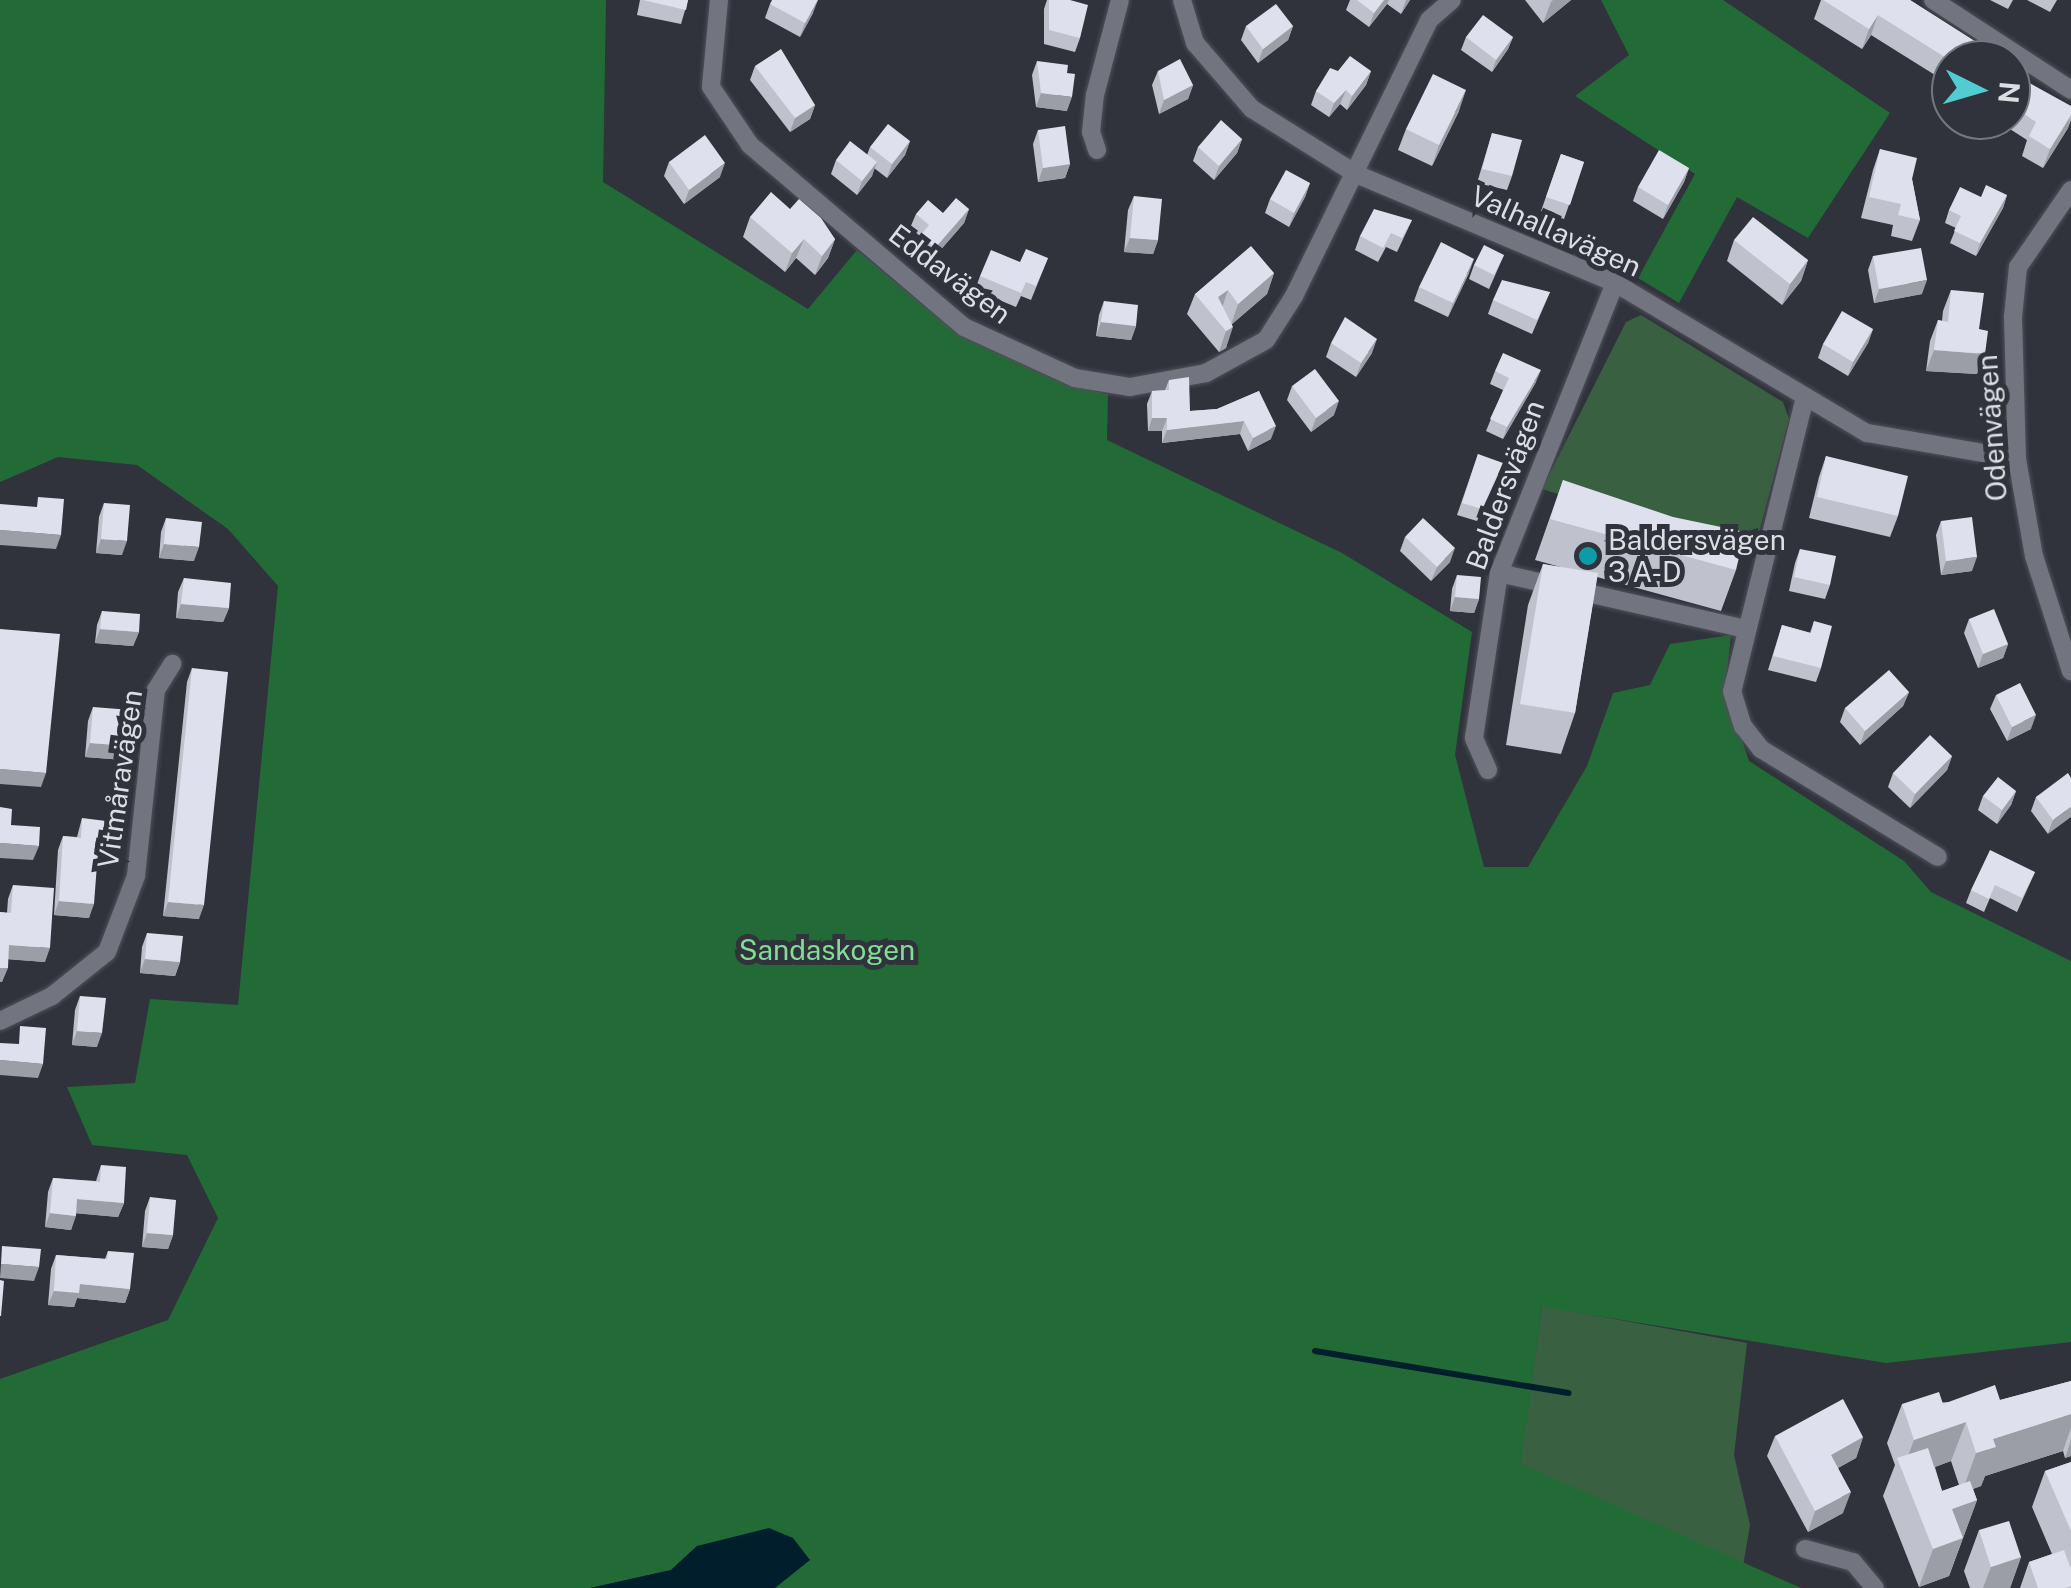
<!DOCTYPE html>
<html>
<head>
<meta charset="utf-8">
<style>
	body { margin:0 }
	#map { position:relative; width:2071px; height:1588px; overflow:hidden; background:#30323c; font-family:"Public Sans",sans-serif }
	div>[style] { position:absolute }
	.green>* { inset:0; background:#396141 }
	.forest>* { inset:0; background:#226b37 }
	.water>* { inset:0; background:#011e2c }
	.stream>* { height:6px; margin:-3px; padding:0 3px; transform-origin:3px; border-radius:3px; background:#011e2c }
	.roads { filter:drop-shadow(0 0 2px #4f5159) drop-shadow(0 0 2px #4f5159) }
	.minor>* { height:18px; margin:-9px; padding:0 9px; transform-origin:9px; border-radius:9px; background:#72747f }
	.wall>* { inset:0; background:#bfc2cc }
	.shaded-wall>* { inset:0; background:#9b9ea6 }
	.building>* { inset:0; background:#dee1ed }
	.dots>* { width:28px; height:28px; translate:-50% -50%; box-sizing:border-box; border:5px solid #30323c; border-radius:50% }
	span { translate:-50% -50%; white-space:nowrap; text-align:center; line-height:1.15; -webkit-text-stroke:10px #30323c; paint-order:stroke }
	.street-label { font-size:28px; color:#dddee4 }
	.poi-label { font-size:28px; color:#dddee4 }
	.left { translate:0 -50%; text-align:left }
	.park-label { font-size:28px; color:#80df94 }
	.north { position:absolute; left:1931px; top:40px; width:100px; height:100px; box-sizing:border-box; background:#30323c; border:2px solid #75777f; border-radius:50%; rotate:95deg; font-size:28px; font-weight:700; line-height:40px; text-align:center; color:#dddee4 }
	.north::after { content:''; display:block; margin:auto; width:35px; height:45px; background:#51ccd3; clip-path:polygon(50% 0,100% 100%,50% 72%,0 100%) }
</style>
</head>
<body>
<div id="map">
	<div class="green">
		<i style="clip-path:polygon(1641px 315px,1783px 402px,1789px 419px,1753px 555px,1542px 489px,1626px 322px)"></i>
		<i style="clip-path:polygon(1542px 1306px,1747px 1343px,1734px 1455px,1750px 1525px,1743px 1566px,1520px 1464px)"></i>
	</div>
	<div class="forest">
		<i style="clip-path:polygon(0 0,606px 0,603px 182px,808px 309px,857px 250px,959px 335px,1064px 384px,1108px 394px,1107px 440px,1342px 553px,1472px 632px,1455px 755px,1484px 867px,1528px 867px,1587px 766px,1613px 693px,1650px 685px,1670px 644px,1731px 635px,1725px 690px,1749px 761px,1904px 861px,1931px 892px,2071px 961px,2071px 1342px,1886px 1363px,1542px 1307px,1521px 1464px,1801px 1588px,775px 1588px,779px 1578px,697px 1546px,671px 1570px,590px 1588px,0 1588px,0 1379px,168px 1320px,218px 1218px,187px 1155px,92px 1145px,67px 1087px,135px 1083px,150px 999px,238px 1005px,278px 586px,228px 529px,137px 465px,58px 457px,0 482px)"></i>
		<i style="clip-path:polygon(1601px 0,1723px 0,1890px 113px,1808px 238px,1737px 197px,1679px 303px,1638px 278px,1695px 174px,1575px 96px,1629px 55px)"></i>
	</div>
	<div class="water">
		<i style="clip-path:polygon(769px 1528px,793px 1538px,810px 1560px,775px 1588px,590px 1588px,671px 1570px,697px 1546px)"></i>
	</div>
	<div class="stream">
		<i style="left:1315px;top:1351px;width:257px;rotate:9.4deg"></i>
	</div>
	<div class="roads">
		<div class="minor">
			<i style="left:719px;top:0;width:87px;rotate:95.3deg"></i>
			<i style="left:711px;top:87px;width:70px;rotate:56.1deg"></i>
			<i style="left:750px;top:145px;width:281px;rotate:40.4deg"></i>
			<i style="left:964px;top:327px;width:122px;rotate:24.7deg"></i>
			<i style="left:1075px;top:378px;width:56px;rotate:9.3deg"></i>
			<i style="left:1130px;top:387px;width:77px;rotate:-10.4deg"></i>
			<i style="left:1206px;top:373px;width:68px;rotate:-28.8deg"></i>
			<i style="left:1266px;top:340px;width:52px;rotate:-57.5deg"></i>
			<i style="left:1294px;top:296px;width:307px;rotate:-63.9deg"></i>
			<i style="left:1429px;top:20px;width:30px;rotate:-41deg"></i>
			<i style="left:1182px;top:0;width:45px;rotate:73.2deg"></i>
			<i style="left:1195px;top:43px;width:87px;rotate:49.2deg"></i>
			<i style="left:1252px;top:109px;width:123px;rotate:32deg"></i>
			<i style="left:1356px;top:174px;width:281px;rotate:22.8deg"></i>
			<i style="left:1615px;top:283px;width:293px;rotate:30.8deg"></i>
			<i style="left:1867px;top:433px;width:152px;rotate:9.8deg"></i>
			<i style="left:1933px;top:0;width:165px;rotate:33.1deg"></i>
			<i style="left:1097px;top:150px;width:19px;rotate:-108deg"></i>
			<i style="left:1091px;top:132px;width:37px;rotate:-84deg"></i>
			<i style="left:1095px;top:95px;width:98px;rotate:-75.3deg"></i>
			<i style="left:2071px;top:190px;width:93px;rotate:124.5deg"></i>
			<i style="left:2018px;top:267px;width:50px;rotate:95.7deg"></i>
			<i style="left:2013px;top:317px;width:142px;rotate:88.4deg"></i>
			<i style="left:2017px;top:459px;width:98px;rotate:80.1deg"></i>
			<i style="left:2034px;top:556px;width:121px;rotate:72.2deg"></i>
			<i style="left:1804px;top:401px;width:299px;rotate:103.9deg"></i>
			<i style="left:1732px;top:691px;width:37px;rotate:73deg"></i>
			<i style="left:1743px;top:726px;width:29px;rotate:52deg"></i>
			<i style="left:1761px;top:749px;width:207px;rotate:31.4deg"></i>
			<i style="left:1499px;top:573px;width:252px;rotate:12.8deg"></i>
			<i style="left:1488px;top:770px;width:35px;rotate:-114deg"></i>
			<i style="left:1474px;top:738px;width:167px;rotate:-81.4deg"></i>
			<i style="left:1499px;top:573px;width:312px;rotate:-68.2deg"></i>
			<i style="left:0;top:1021px;width:58px;rotate:-25.7deg"></i>
			<i style="left:52px;top:996px;width:70px;rotate:-38.7deg"></i>
			<i style="left:107px;top:952px;width:81px;rotate:-69.1deg"></i>
			<i style="left:136px;top:876px;width:187px;rotate:-83.9deg"></i>
			<i style="left:156px;top:690px;width:31px;rotate:-58deg"></i>
			<i style="left:1805px;top:1549px;width:50px;rotate:15.2deg"></i>
			<i style="left:1853px;top:1562px;width:34px;rotate:50deg"></i>
		</div>
	</div>
	<div class="wall">
		<i style="clip-path:polygon(640px 0,688px 0,681px 24px,637px 15px)"></i>
		<i style="clip-path:polygon(1047px 0,1070px 0,1080px 38px,1075px 52px,1044px 44px,1044px 9px)"></i>
		<i style="clip-path:polygon(1350px 0,1410px 0,1401px 14px,1387px 4px,1369px 27px,1346px 10px)"></i>
		<i style="clip-path:polygon(1525px 0,1571px 0,1543px 23px)"></i>
		<i style="clip-path:polygon(1821px 0,1910px 0,1987px 49px,1983px 60px,1951px 60px,1951px 85px,1871px 35px,1862px 49px,1814px 19px)"></i>
		<i style="clip-path:polygon(1990px 0,2013px 0,2008px 9px)"></i>
		<i style="clip-path:polygon(2027px 0,2057px 0,2050px 12px)"></i>
		<i style="clip-path:polygon(770px 4px,813px 13px,800px 37px,765px 18px)"></i>
		<i style="clip-path:polygon(1246px 26px,1293px 26px,1288px 40px,1258px 63px,1241px 40px)"></i>
		<i style="clip-path:polygon(1466px 37px,1513px 37px,1508px 49px,1492px 72px,1461px 50px)"></i>
		<i style="clip-path:polygon(1037px 61px,1067px 111px,1036px 107px,1032px 75px)"></i>
		<i style="clip-path:polygon(755px 66px,815px 105px,810px 119px,790px 132px,750px 80px)"></i>
		<i style="clip-path:polygon(1158px 71px,1193px 85px,1188px 99px,1159px 114px,1152px 85px)"></i>
		<i style="clip-path:polygon(1338px 71px,1371px 71px,1366px 85px,1347px 110px,1340px 104px,1329px 117px,1311px 105px,1316px 91px)"></i>
		<i style="clip-path:polygon(2011px 82px,2019px 87px,2071px 106px,2071px 120px,2068px 128px,2043px 168px,2022px 156px,2027px 140px,1996px 120px,2011px 120px)"></i>
		<i style="clip-path:polygon(1951px 95px,1951px 112px,1946px 109px)"></i>
		<i style="clip-path:polygon(1459px 111px,1432px 166px,1398px 150px,1406px 129px)"></i>
		<i style="clip-path:polygon(1964px 120px,1982px 120px,1977px 128px)"></i>
		<i style="clip-path:polygon(1038px 130px,1070px 164px,1065px 178px,1038px 182px,1033px 144px)"></i>
		<i style="clip-path:polygon(1492px 133px,1512px 176px,1507px 190px,1477px 183px)"></i>
		<i style="clip-path:polygon(1242px 139px,1237px 153px,1214px 180px,1193px 161px,1198px 147px)"></i>
		<i style="clip-path:polygon(910px 141px,905px 155px,887px 178px,874px 168px,872px 176px,857px 195px,831px 174px,836px 160px,867px 155px,870px 147px)"></i>
		<i style="clip-path:polygon(1880px 149px,1912px 179px,1920px 220px,1912px 241px,1891px 236px,1893px 225px,1861px 218px,1873px 170px)"></i>
		<i style="clip-path:polygon(1561px 154px,1584px 162px,1564px 219px,1541px 211px)"></i>
		<i style="clip-path:polygon(669px 162px,720px 177px,684px 204px,664px 176px)"></i>
		<i style="clip-path:polygon(1689px 168px,1684px 182px,1663px 219px,1633px 201px,1638px 187px)"></i>
		<i style="clip-path:polygon(1310px 183px,1305px 197px,1289px 227px,1265px 213px,1270px 199px)"></i>
		<i style="clip-path:polygon(2007px 195px,2003px 208px,1976px 256px,1950px 243px,1956px 228px,1945px 223px,1949px 210px,1981px 197px)"></i>
		<i style="clip-path:polygon(1134px 196px,1158px 240px,1153px 254px,1124px 252px,1128px 210px)"></i>
		<i style="clip-path:polygon(790px 209px,835px 239px,828px 258px,815px 275px,796px 258px,785px 272px,743px 237px,750px 217px)"></i>
		<i style="clip-path:polygon(969px 209px,964px 223px,930px 262px,915px 250px,920px 236px,910px 228px,916px 214px,943px 213px)"></i>
		<i style="clip-path:polygon(1412px 220px,1397px 252px,1386px 247px,1378px 262px,1355px 250px,1360px 236px)"></i>
		<i style="clip-path:polygon(1734px 240px,1808px 260px,1801px 281px,1782px 305px,1727px 261px)"></i>
		<i style="clip-path:polygon(1504px 255px,1489px 289px,1469px 279px,1474px 265px)"></i>
		<i style="clip-path:polygon(1873px 256px,1922px 294px,1874px 303px,1868px 270px)"></i>
		<i style="clip-path:polygon(1048px 258px,1031px 300px,1021px 296px,1016px 307px,975px 290px,980px 276px,1020px 262px)"></i>
		<i style="clip-path:polygon(1274px 273px,1267px 294px,1232px 324px,1226px 348px,1219px 352px,1187px 314px,1195px 294px)"></i>
		<i style="clip-path:polygon(1469px 273px,1448px 317px,1414px 301px,1419px 287px)"></i>
		<i style="clip-path:polygon(1951px 290px,1979px 329px,1977px 374px,1926px 371px,1930px 341px,1938px 320px,1942px 321px,1943px 311px)"></i>
		<i style="clip-path:polygon(1550px 292px,1532px 334px,1488px 314px,1493px 300px)"></i>
		<i style="clip-path:polygon(1104px 301px,1136px 326px,1131px 340px,1096px 336px,1099px 315px)"></i>
		<i style="clip-path:polygon(1873px 329px,1868px 343px,1848px 376px,1818px 358px,1823px 344px)"></i>
		<i style="clip-path:polygon(1331px 343px,1372px 353px,1356px 377px,1326px 357px)"></i>
		<i style="clip-path:polygon(1495px 371px,1536px 382px,1503px 439px,1486px 431px,1503px 390px,1490px 384px)"></i>
		<i style="clip-path:polygon(1169px 380px,1190px 411px,1217px 409px,1259px 391px,1271px 439px,1248px 451px,1240px 434px,1162px 443px,1162px 431px,1148px 431px,1147px 404px,1152px 391px,1165px 390px)"></i>
		<i style="clip-path:polygon(1292px 386px,1334px 415px,1311px 432px,1287px 400px)"></i>
		<i style="clip-path:polygon(1478px 454px,1498px 475px,1477px 521px,1457px 515px)"></i>
		<i style="clip-path:polygon(1826px 456px,1898px 516px,1890px 537px,1809px 518px,1819px 477px)"></i>
		<i style="clip-path:polygon(1563px 480px,1736px 570px,1721px 611px,1597px 577px,1575px 713px,1561px 754px,1506px 745px,1528px 605px,1543px 564px,1564px 568px,1535px 560px)"></i>
		<i style="clip-path:polygon(104px 503px,122px 555px,96px 553px,99px 517px)"></i>
		<i style="clip-path:polygon(166px 518px,194px 561px,159px 558px,161px 532px)"></i>
		<i style="clip-path:polygon(1941px 521px,1972px 571px,1941px 575px,1936px 535px)"></i>
		<i style="clip-path:polygon(1405px 537px,1450px 562px,1431px 581px,1400px 551px)"></i>
		<i style="clip-path:polygon(1800px 549px,1830px 585px,1825px 599px,1789px 591px,1795px 563px)"></i>
		<i style="clip-path:polygon(1457px 575px,1479px 599px,1474px 613px,1450px 611px,1452px 589px)"></i>
		<i style="clip-path:polygon(184px 578px,229px 608px,223px 622px,176px 618px,178px 592px)"></i>
		<i style="clip-path:polygon(102px 611px,139px 632px,133px 646px,95px 643px,97px 625px)"></i>
		<i style="clip-path:polygon(1969px 619px,2008px 644px,2003px 658px,1978px 668px,1964px 633px)"></i>
		<i style="clip-path:polygon(1814px 621px,1821px 668px,1816px 682px,1768px 670px,1782px 625px,1810px 633px)"></i>
		<i style="clip-path:polygon(192px 668px,199px 919px,163px 916px,187px 682px)"></i>
		<i style="clip-path:polygon(1909px 692px,1903px 706px,1860px 745px,1840px 722px,1845px 708px)"></i>
		<i style="clip-path:polygon(1996px 695px,2031px 729px,2007px 741px,1990px 709px)"></i>
		<i style="clip-path:polygon(93px 707px,129px 746px,124px 760px,85px 757px,88px 721px)"></i>
		<i style="clip-path:polygon(1952px 756px,1947px 770px,1910px 808px,1888px 787px,1893px 773px)"></i>
		<i style="clip-path:polygon(2071px 778px,2048px 834px,2031px 811px,2036px 797px)"></i>
		<i style="clip-path:polygon(2016px 791px,2011px 805px,1997px 824px,1978px 810px,1983px 796px)"></i>
		<i style="clip-path:polygon(82px 818px,116px 854px,98px 852px,89px 918px,54px 915px,58px 850px,63px 836px,77px 837px)"></i>
		<i style="clip-path:polygon(2035px 872px,2017px 912px,1990px 898px,1984px 912px,1966px 903px,1971px 890px)"></i>
		<i style="clip-path:polygon(13px 885px,45px 962px,8px 959px,2px 982px,0 982px,0 912px,7px 913px,8px 899px)"></i>
		<i style="clip-path:polygon(147px 933px,180px 962px,175px 976px,140px 973px,142px 947px)"></i>
		<i style="clip-path:polygon(80px 996px,97px 1047px,72px 1045px,75px 1010px)"></i>
		<i style="clip-path:polygon(101px 1165px,124px 1203px,118px 1217px,76px 1213px,71px 1230px,45px 1227px,48px 1192px,53px 1178px,96px 1181px)"></i>
		<i style="clip-path:polygon(150px 1197px,173px 1235px,168px 1249px,142px 1247px,145px 1211px)"></i>
		<i style="clip-path:polygon(108px 1251px,130px 1289px,125px 1303px,77px 1298px,74px 1307px,48px 1305px,51px 1269px,56px 1255px,105px 1259px)"></i>
		<i style="clip-path:polygon(evenodd,2071px 1381px,2071px 1456px,2065px 1458px,2063px 1451px,1985px 1476px,1981px 1486px,1973px 1489px,1977px 1500px,1949px 1576px,1919px 1587px,1883px 1496px,1895px 1465px,1887px 1443px,1902px 1404px,2000px 1400px,2071px 1381px,1951px 1461px,1959px 1485px,1942px 1491px,1935px 1467px,1951px 1461px)"></i>
		<i style="clip-path:polygon(1775px 1436px,1863px 1437px,1856px 1458px,1838px 1468px,1843px 1513px,1808px 1532px,1767px 1456px)"></i>
		<i style="clip-path:polygon(2071px 1462px,2071px 1588px,2020px 1588px,2029px 1562px,2052px 1554px,2032px 1507px,2045px 1471px)"></i>
		<i style="clip-path:polygon(1979px 1530px,2021px 1557px,2010px 1588px,1970px 1588px,1964px 1571px)"></i>
	</div>
	<div class="shaded-wall">
		<i style="clip-path:polygon(818px 0,813px 13px,800px 37px,805px 23px)"></i>
		<i style="clip-path:polygon(1384px 0,1389px 0,1387px 4px,1369px 27px,1374px 13px)"></i>
		<i style="clip-path:polygon(1406px 0,1410px 0,1401px 14px)"></i>
		<i style="clip-path:polygon(1553px 0,1571px 0,1543px 23px,1551px 2px)"></i>
		<i style="clip-path:polygon(1878px 15px,1871px 35px,1862px 49px,1869px 29px)"></i>
		<i style="clip-path:polygon(1293px 26px,1288px 40px,1258px 63px,1263px 49px)"></i>
		<i style="clip-path:polygon(1513px 37px,1508px 49px,1492px 72px,1496px 60px)"></i>
		<i style="clip-path:polygon(1371px 71px,1366px 85px,1347px 110px,1352px 96px)"></i>
		<i style="clip-path:polygon(1193px 85px,1188px 99px,1159px 114px,1164px 100px)"></i>
		<i style="clip-path:polygon(1346px 90px,1340px 104px,1329px 117px,1334px 103px)"></i>
		<i style="clip-path:polygon(1466px 90px,1459px 111px,1432px 166px,1439px 145px)"></i>
		<i style="clip-path:polygon(1041px 93px,1072px 97px,1067px 111px,1036px 107px)"></i>
		<i style="clip-path:polygon(815px 105px,810px 119px,790px 132px,795px 118px)"></i>
		<i style="clip-path:polygon(2071px 115px,2068px 128px,2043px 168px,2050px 149px)"></i>
		<i style="clip-path:polygon(1242px 139px,1237px 153px,1214px 180px,1219px 166px)"></i>
		<i style="clip-path:polygon(910px 141px,905px 155px,887px 178px,892px 164px)"></i>
		<i style="clip-path:polygon(877px 162px,872px 176px,857px 195px,862px 181px)"></i>
		<i style="clip-path:polygon(725px 163px,720px 177px,684px 204px,689px 190px)"></i>
		<i style="clip-path:polygon(1070px 164px,1065px 178px,1038px 182px,1043px 168px)"></i>
		<i style="clip-path:polygon(1689px 168px,1684px 182px,1663px 219px,1668px 205px)"></i>
		<i style="clip-path:polygon(1310px 183px,1305px 197px,1289px 227px,1294px 213px)"></i>
		<i style="clip-path:polygon(2007px 195px,2003px 208px,1976px 256px,1980px 243px)"></i>
		<i style="clip-path:polygon(969px 209px,964px 223px,930px 262px,935px 248px)"></i>
		<i style="clip-path:polygon(1130px 238px,1158px 240px,1153px 254px,1124px 252px)"></i>
		<i style="clip-path:polygon(804px 239px,796px 258px,785px 272px,792px 253px)"></i>
		<i style="clip-path:polygon(835px 239px,828px 258px,815px 275px,822px 256px)"></i>
		<i style="clip-path:polygon(1474px 259px,1469px 273px,1448px 317px,1453px 303px)"></i>
		<i style="clip-path:polygon(1808px 260px,1801px 281px,1782px 305px,1790px 284px)"></i>
		<i style="clip-path:polygon(1274px 273px,1267px 294px,1231px 325px,1238px 304px)"></i>
		<i style="clip-path:polygon(1927px 280px,1922px 294px,1874px 303px,1879px 289px)"></i>
		<i style="clip-path:polygon(1228px 290px,1221px 311px,1218px 297px)"></i>
		<i style="clip-path:polygon(1101px 322px,1136px 326px,1131px 340px,1096px 336px)"></i>
		<i style="clip-path:polygon(1233px 327px,1226px 348px,1219px 352px,1226px 331px)"></i>
		<i style="clip-path:polygon(1873px 329px,1868px 343px,1848px 376px,1853px 362px)"></i>
		<i style="clip-path:polygon(1377px 339px,1372px 353px,1356px 377px,1361px 363px)"></i>
		<i style="clip-path:polygon(1934px 350px,1985px 354px,1977px 374px,1926px 371px)"></i>
		<i style="clip-path:polygon(1541px 370px,1536px 382px,1503px 439px,1507px 427px)"></i>
		<i style="clip-path:polygon(1339px 401px,1334px 415px,1311px 432px,1316px 418px)"></i>
		<i style="clip-path:polygon(1152px 418px,1167px 418px,1162px 431px,1148px 431px)"></i>
		<i style="clip-path:polygon(1244px 421px,1240px 434px,1162px 443px,1167px 430px)"></i>
		<i style="clip-path:polygon(1276px 426px,1271px 439px,1248px 451px,1253px 438px)"></i>
		<i style="clip-path:polygon(0 530px,61px 535px,56px 549px,0 545px)"></i>
		<i style="clip-path:polygon(101px 539px,127px 541px,122px 555px,96px 553px)"></i>
		<i style="clip-path:polygon(164px 544px,199px 547px,194px 561px,159px 558px)"></i>
		<i style="clip-path:polygon(1455px 548px,1450px 562px,1431px 581px,1437px 567px)"></i>
		<i style="clip-path:polygon(1977px 557px,1972px 571px,1941px 575px,1946px 561px)"></i>
		<i style="clip-path:polygon(1455px 597px,1479px 599px,1474px 613px,1450px 611px)"></i>
		<i style="clip-path:polygon(181px 604px,229px 608px,223px 622px,176px 618px)"></i>
		<i style="clip-path:polygon(100px 629px,139px 632px,133px 646px,95px 643px)"></i>
		<i style="clip-path:polygon(2008px 644px,2003px 658px,1978px 668px,1983px 654px)"></i>
		<i style="clip-path:polygon(1909px 692px,1903px 706px,1860px 745px,1865px 731px)"></i>
		<i style="clip-path:polygon(2036px 715px,2031px 729px,2007px 741px,2012px 727px)"></i>
		<i style="clip-path:polygon(90px 743px,129px 746px,124px 760px,85px 757px)"></i>
		<i style="clip-path:polygon(1952px 756px,1947px 770px,1910px 808px,1915px 794px)"></i>
		<i style="clip-path:polygon(0 769px,46px 773px,41px 787px,0 784px)"></i>
		<i style="clip-path:polygon(2016px 791px,2011px 805px,1997px 824px,2002px 810px)"></i>
		<i style="clip-path:polygon(2071px 807px,2071px 817px,2048px 834px,2053px 820px)"></i>
		<i style="clip-path:polygon(99px 838px,121px 841px,116px 854px,94px 852px)"></i>
		<i style="clip-path:polygon(0 843px,39px 846px,33px 860px,0 858px)"></i>
		<i style="clip-path:polygon(59px 901px,94px 904px,89px 918px,54px 915px)"></i>
		<i style="clip-path:polygon(168px 902px,204px 905px,199px 919px,163px 916px)"></i>
		<i style="clip-path:polygon(9px 945px,50px 948px,45px 962px,4px 959px)"></i>
		<i style="clip-path:polygon(145px 959px,180px 962px,175px 976px,140px 973px)"></i>
		<i style="clip-path:polygon(0 968px,8px 968px,2px 982px,0 982px)"></i>
		<i style="clip-path:polygon(77px 1031px,102px 1033px,97px 1047px,72px 1045px)"></i>
		<i style="clip-path:polygon(0 1060px,43px 1064px,38px 1078px,0 1075px)"></i>
		<i style="clip-path:polygon(77px 1199px,124px 1203px,118px 1217px,72px 1213px)"></i>
		<i style="clip-path:polygon(50px 1213px,76px 1216px,71px 1230px,45px 1227px)"></i>
		<i style="clip-path:polygon(147px 1233px,173px 1235px,168px 1249px,142px 1247px)"></i>
		<i style="clip-path:polygon(1px 1264px,39px 1267px,34px 1281px,0 1278px)"></i>
		<i style="clip-path:polygon(80px 1284px,130px 1289px,125px 1303px,77px 1298px,74px 1307px,48px 1305px,54px 1291px)"></i>
		<i style="clip-path:polygon(2071px 1414px,2071px 1428px,2063px 1451px,1985px 1476px,1981px 1486px,1962px 1492px,1976px 1453px,1993px 1439px)"></i>
		<i style="clip-path:polygon(1966px 1422px,1951px 1461px,1905px 1477px,1902px 1472px,1914px 1440px)"></i>
		<i style="clip-path:polygon(1863px 1437px,1856px 1458px,1823px 1476px,1831px 1455px)"></i>
		<i style="clip-path:polygon(2071px 1440px,2071px 1456px,2065px 1458px)"></i>
		<i style="clip-path:polygon(1851px 1492px,1843px 1513px,1808px 1532px,1815px 1511px)"></i>
		<i style="clip-path:polygon(1977px 1500px,1949px 1576px,1919px 1587px,1933px 1549px,1952px 1509px)"></i>
		<i style="clip-path:polygon(2021px 1557px,2010px 1588px,1983px 1588px,1991px 1567px)"></i>
	</div>
	<div class="building">
		<i style="clip-path:polygon(643px 0,688px 0,686px 10px)"></i>
		<i style="clip-path:polygon(772px 0,818px 0,805px 23px,770px 4px)"></i>
		<i style="clip-path:polygon(1049px 0,1070px 0,1088px 5px,1080px 38px,1049px 30px)"></i>
		<i style="clip-path:polygon(1357px 0,1384px 0,1374px 13px)"></i>
		<i style="clip-path:polygon(1823px 0,1910px 0,1987px 49px,1980px 60px,1951px 61px,1878px 15px,1869px 29px)"></i>
		<i style="clip-path:polygon(1276px 4px,1293px 26px,1263px 49px,1246px 26px)"></i>
		<i style="clip-path:polygon(1483px 15px,1513px 37px,1496px 60px,1466px 37px)"></i>
		<i style="clip-path:polygon(781px 49px,815px 105px,795px 118px,755px 66px)"></i>
		<i style="clip-path:polygon(1350px 56px,1371px 71px,1352px 96px,1346px 90px,1334px 103px,1316px 91px,1330px 68px,1338px 71px)"></i>
		<i style="clip-path:polygon(1180px 59px,1193px 85px,1164px 100px,1158px 71px)"></i>
		<i style="clip-path:polygon(1037px 61px,1068px 65px,1067px 73px,1075px 74px,1072px 97px,1041px 93px)"></i>
		<i style="clip-path:polygon(1433px 74px,1466px 90px,1439px 145px,1406px 129px)"></i>
		<i style="clip-path:polygon(2024px 80px,2071px 106px,2071px 115px,2050px 149px,2029px 136px,2036px 122px,2011px 105px,2011px 82px,2019px 87px)"></i>
		<i style="clip-path:polygon(1221px 120px,1242px 139px,1219px 166px,1198px 147px)"></i>
		<i style="clip-path:polygon(888px 124px,910px 141px,892px 164px,870px 147px)"></i>
		<i style="clip-path:polygon(1065px 126px,1070px 164px,1043px 168px,1038px 130px)"></i>
		<i style="clip-path:polygon(1492px 133px,1522px 140px,1512px 176px,1482px 169px)"></i>
		<i style="clip-path:polygon(705px 135px,725px 163px,689px 190px,669px 162px)"></i>
		<i style="clip-path:polygon(850px 141px,877px 162px,862px 181px,836px 160px)"></i>
		<i style="clip-path:polygon(1880px 149px,1917px 158px,1912px 179px,1920px 220px,1898px 215px,1901px 204px,1869px 197px)"></i>
		<i style="clip-path:polygon(1659px 150px,1689px 168px,1668px 205px,1638px 187px)"></i>
		<i style="clip-path:polygon(1561px 154px,1584px 162px,1570px 205px,1546px 197px)"></i>
		<i style="clip-path:polygon(1286px 170px,1310px 183px,1294px 213px,1270px 199px)"></i>
		<i style="clip-path:polygon(1986px 185px,2007px 195px,1980px 243px,1954px 231px,1961px 216px,1949px 210px,1960px 187px,1981px 197px)"></i>
		<i style="clip-path:polygon(771px 192px,790px 209px,799px 199px,821px 218px,835px 239px,822px 256px,804px 239px,792px 253px,750px 217px)"></i>
		<i style="clip-path:polygon(1134px 196px,1162px 199px,1158px 240px,1130px 238px)"></i>
		<i style="clip-path:polygon(956px 198px,969px 209px,935px 248px,920px 236px,929px 225px,916px 214px,928px 200px,943px 213px)"></i>
		<i style="clip-path:polygon(1374px 209px,1412px 220px,1402px 238px,1391px 233px,1383px 248px,1360px 236px)"></i>
		<i style="clip-path:polygon(1753px 217px,1808px 260px,1790px 284px,1734px 240px)"></i>
		<i style="clip-path:polygon(1441px 242px,1474px 259px,1453px 303px,1419px 287px)"></i>
		<i style="clip-path:polygon(1484px 245px,1504px 255px,1494px 275px,1474px 265px)"></i>
		<i style="clip-path:polygon(1251px 246px,1274px 273px,1238px 304px,1228px 290px,1218px 297px,1233px 327px,1226px 331px,1195px 294px)"></i>
		<i style="clip-path:polygon(1921px 248px,1927px 280px,1879px 289px,1873px 256px)"></i>
		<i style="clip-path:polygon(1026px 249px,1048px 258px,1036px 286px,1026px 282px,1021px 293px,980px 276px,991px 250px,1020px 262px)"></i>
		<i style="clip-path:polygon(1502px 280px,1550px 292px,1537px 320px,1493px 300px)"></i>
		<i style="clip-path:polygon(1951px 290px,1984px 293px,1979px 329px,1988px 331px,1985px 354px,1934px 350px,1938px 320px,1948px 322px)"></i>
		<i style="clip-path:polygon(1104px 301px,1138px 305px,1136px 326px,1101px 322px)"></i>
		<i style="clip-path:polygon(1842px 311px,1873px 329px,1853px 362px,1823px 344px)"></i>
		<i style="clip-path:polygon(1345px 317px,1377px 339px,1361px 363px,1331px 343px)"></i>
		<i style="clip-path:polygon(1503px 353px,1541px 370px,1507px 427px,1490px 419px,1509px 378px,1495px 371px)"></i>
		<i style="clip-path:polygon(1315px 369px,1339px 401px,1316px 418px,1292px 386px)"></i>
		<i style="clip-path:polygon(1189px 377px,1190px 411px,1217px 409px,1259px 391px,1276px 426px,1253px 438px,1244px 421px,1167px 430px,1167px 418px,1152px 418px,1152px 391px,1169px 390px,1169px 380px)"></i>
		<i style="clip-path:polygon(1478px 454px,1503px 463px,1482px 509px,1462px 503px)"></i>
		<i style="clip-path:polygon(1826px 456px,1908px 476px,1898px 516px,1817px 497px)"></i>
		<i style="clip-path:polygon(1563px 480px,1673px 517px,1745px 532px,1736px 570px,1550px 519px)"></i>
		<i style="clip-path:polygon(38px 497px,64px 499px,61px 535px,0 530px,0 504px,37px 507px)"></i>
		<i style="clip-path:polygon(104px 503px,130px 505px,127px 541px,101px 539px)"></i>
		<i style="clip-path:polygon(1972px 517px,1977px 557px,1946px 561px,1941px 521px)"></i>
		<i style="clip-path:polygon(166px 518px,202px 522px,199px 547px,164px 544px)"></i>
		<i style="clip-path:polygon(1423px 518px,1455px 548px,1437px 567px,1405px 537px)"></i>
		<i style="clip-path:polygon(1800px 549px,1836px 556px,1830px 585px,1794px 577px)"></i>
		<i style="clip-path:polygon(1543px 564px,1598px 573px,1575px 713px,1520px 704px)"></i>
		<i style="clip-path:polygon(1457px 575px,1481px 577px,1479px 599px,1455px 597px)"></i>
		<i style="clip-path:polygon(184px 578px,231px 583px,229px 608px,181px 604px)"></i>
		<i style="clip-path:polygon(1994px 609px,2008px 644px,1983px 654px,1969px 619px)"></i>
		<i style="clip-path:polygon(102px 611px,140px 614px,139px 632px,100px 629px)"></i>
		<i style="clip-path:polygon(1814px 621px,1832px 626px,1821px 668px,1773px 656px,1782px 625px,1811px 633px)"></i>
		<i style="clip-path:polygon(0 629px,60px 634px,46px 773px,0 769px)"></i>
		<i style="clip-path:polygon(192px 668px,228px 672px,204px 905px,168px 902px)"></i>
		<i style="clip-path:polygon(1889px 670px,1909px 692px,1865px 731px,1845px 708px)"></i>
		<i style="clip-path:polygon(2020px 683px,2036px 715px,2012px 727px,1996px 695px)"></i>
		<i style="clip-path:polygon(93px 707px,131px 710px,129px 746px,90px 743px)"></i>
		<i style="clip-path:polygon(1930px 735px,1952px 756px,1915px 794px,1893px 773px)"></i>
		<i style="clip-path:polygon(2068px 773px,2071px 778px,2071px 807px,2053px 820px,2036px 797px)"></i>
		<i style="clip-path:polygon(1998px 777px,2016px 791px,2002px 810px,1983px 796px)"></i>
		<i style="clip-path:polygon(0 807px,12px 809px,11px 825px,40px 827px,39px 846px,0 843px)"></i>
		<i style="clip-path:polygon(82px 818px,122px 823px,121px 841px,99px 838px,94px 904px,59px 901px,63px 836px,81px 838px)"></i>
		<i style="clip-path:polygon(1990px 850px,2035px 872px,2022px 898px,1995px 885px,1989px 899px,1971px 890px)"></i>
		<i style="clip-path:polygon(13px 885px,54px 888px,50px 948px,9px 945px,8px 968px,0 968px,0 912px,11px 913px)"></i>
		<i style="clip-path:polygon(147px 933px,183px 936px,180px 962px,145px 959px)"></i>
		<i style="clip-path:polygon(80px 996px,106px 998px,102px 1033px,77px 1031px)"></i>
		<i style="clip-path:polygon(20px 1026px,46px 1028px,43px 1064px,0 1060px,0 1043px,19px 1044px)"></i>
		<i style="clip-path:polygon(101px 1165px,126px 1167px,124px 1203px,77px 1199px,76px 1216px,50px 1213px,53px 1178px,100px 1182px)"></i>
		<i style="clip-path:polygon(150px 1197px,176px 1200px,173px 1235px,147px 1233px)"></i>
		<i style="clip-path:polygon(2px 1246px,41px 1249px,39px 1267px,1px 1264px)"></i>
		<i style="clip-path:polygon(108px 1251px,134px 1253px,130px 1289px,80px 1284px,79px 1293px,54px 1291px,56px 1255px,107px 1259px)"></i>
		<i style="clip-path:polygon(0 1280px,4px 1281px,1px 1316px,0 1316px)"></i>
		<i style="clip-path:polygon(2071px 1381px,2071px 1414px,1993px 1439px,1996px 1447px,1976px 1453px,1966px 1422px,1914px 1440px,1902px 1404px,1939px 1392px,1943px 1404px,1995px 1385px,2000px 1400px)"></i>
		<i style="clip-path:polygon(1843px 1399px,1863px 1437px,1831px 1455px,1851px 1492px,1815px 1511px,1775px 1436px)"></i>
		<i style="clip-path:polygon(1928px 1448px,1942px 1491px,1970px 1481px,1977px 1500px,1952px 1509px,1963px 1538px,1933px 1549px,1897px 1458px)"></i>
		<i style="clip-path:polygon(2071px 1462px,2071px 1531px,2045px 1471px)"></i>
		<i style="clip-path:polygon(2009px 1521px,2021px 1557px,1991px 1567px,1979px 1530px)"></i>
		<i style="clip-path:polygon(2064px 1550px,2071px 1569px,2071px 1586px,2065px 1588px,2038px 1588px,2029px 1562px)"></i>
	</div>
	<div class="dots">
		<i style="left:1588px;top:556px;background:#0f9aa8"></i>
	</div>
	<div class="street-label">
		<span style="left:1556px;top:231px;rotate:24deg">Valhallavägen</span>
		<span style="left:950px;top:274px;rotate:37deg">Eddavägen</span>
		<span style="left:1992px;top:428px;rotate:-94deg">Odenvägen</span>
		<span style="left:1505px;top:485px;rotate:-70deg">Baldersvägen</span>
		<span style="left:120px;top:779px;rotate:-82deg">Vitmåravägen</span>
	</div>
	<div class="poi-label">
		<span class="left" style="left:1608px;top:556px">Baldersvägen<br>3 A-D</span>
	</div>
	<div class="park-label">
		<span style="left:827px;top:950px">Sandaskogen</span>
	</div>
	<div class="north">N</div>
</div>
</body>
</html>
